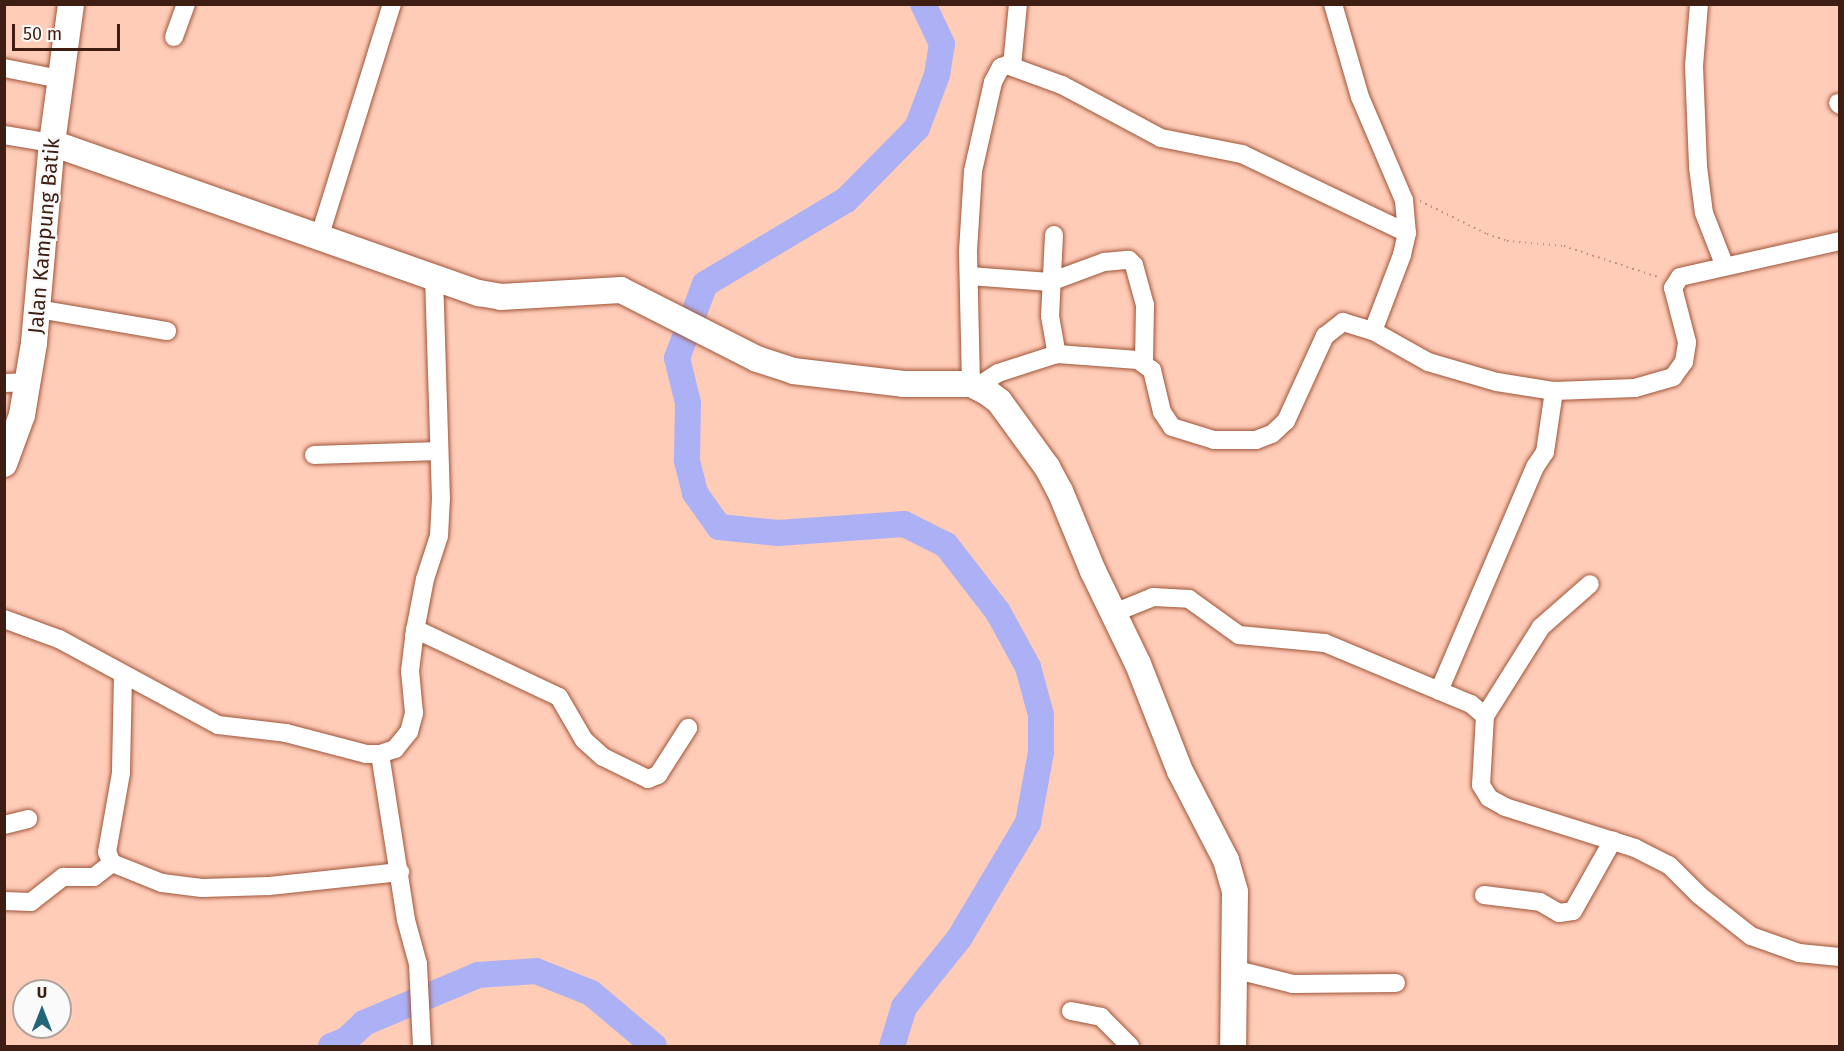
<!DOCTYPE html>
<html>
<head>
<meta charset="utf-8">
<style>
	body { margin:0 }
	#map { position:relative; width:1844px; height:1051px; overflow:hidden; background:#ffccb8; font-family:"Fira Sans",sans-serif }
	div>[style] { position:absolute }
	.river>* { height:26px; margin:-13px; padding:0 13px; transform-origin:13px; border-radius:13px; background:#acb0f5 }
	.path>* { height:2px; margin-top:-1px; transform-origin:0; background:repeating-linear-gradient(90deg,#bc8f7e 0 1.5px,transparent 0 6px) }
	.roads { filter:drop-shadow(0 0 2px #9f5538) drop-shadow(0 0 2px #9f5538) }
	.street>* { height:18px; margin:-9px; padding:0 9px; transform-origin:9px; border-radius:9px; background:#fff }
	.secondary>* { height:26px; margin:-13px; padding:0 13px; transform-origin:13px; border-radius:13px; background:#fff }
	span { translate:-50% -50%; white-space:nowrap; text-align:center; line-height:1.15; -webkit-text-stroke:4.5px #fafafa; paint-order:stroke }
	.street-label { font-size:21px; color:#3e1e12 }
	.frame { position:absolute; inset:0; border:6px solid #3e1e12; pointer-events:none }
	.north { position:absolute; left:12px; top:979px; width:60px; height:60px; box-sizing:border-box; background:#fafafa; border:2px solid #afa29d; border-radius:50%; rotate:0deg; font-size:16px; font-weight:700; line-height:24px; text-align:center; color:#3e1e12 }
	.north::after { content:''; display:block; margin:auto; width:21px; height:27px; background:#226478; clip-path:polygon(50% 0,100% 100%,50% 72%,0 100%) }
	.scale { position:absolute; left:12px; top:24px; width:108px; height:27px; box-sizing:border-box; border:3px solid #3e1e12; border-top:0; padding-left:8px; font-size:18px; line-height:21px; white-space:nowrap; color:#3e1e12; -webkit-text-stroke:4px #fafafa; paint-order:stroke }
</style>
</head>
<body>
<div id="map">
	<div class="river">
		<i style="left:331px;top:1046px;width:16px;rotate:-22deg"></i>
		<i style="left:346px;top:1040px;width:25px;rotate:-43deg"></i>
		<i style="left:364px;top:1023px;width:124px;rotate:-22.8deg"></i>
		<i style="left:478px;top:975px;width:58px;rotate:-3.9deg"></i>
		<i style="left:536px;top:971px;width:59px;rotate:21.8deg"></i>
		<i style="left:591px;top:993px;width:82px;rotate:40.1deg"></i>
		<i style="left:892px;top:1046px;width:41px;rotate:-72.9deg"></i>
		<i style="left:904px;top:1007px;width:90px;rotate:-51.3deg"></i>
		<i style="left:960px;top:937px;width:133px;rotate:-59.2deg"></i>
		<i style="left:1028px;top:823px;width:72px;rotate:-79.6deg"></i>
		<i style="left:1041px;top:752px;width:37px;rotate:-90deg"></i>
		<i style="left:1041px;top:715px;width:50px;rotate:-105.2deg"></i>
		<i style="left:1028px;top:667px;width:63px;rotate:-118.6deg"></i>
		<i style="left:998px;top:612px;width:85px;rotate:-127.8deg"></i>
		<i style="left:946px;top:545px;width:47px;rotate:-153.4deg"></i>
		<i style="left:904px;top:524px;width:126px;rotate:175.9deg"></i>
		<i style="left:778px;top:533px;width:59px;rotate:-174.2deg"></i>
		<i style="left:719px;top:527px;width:42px;rotate:-125.2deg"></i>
		<i style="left:695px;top:493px;width:34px;rotate:-104deg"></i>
		<i style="left:687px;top:460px;width:57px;rotate:-89deg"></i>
		<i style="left:688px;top:403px;width:46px;rotate:-103.7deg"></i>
		<i style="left:677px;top:358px;width:79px;rotate:-69.3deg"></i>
		<i style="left:705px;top:284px;width:164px;rotate:-30.8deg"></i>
		<i style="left:846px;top:200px;width:101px;rotate:-45.4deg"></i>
		<i style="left:917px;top:128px;width:57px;rotate:-69.3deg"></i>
		<i style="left:937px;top:75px;width:31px;rotate:-81deg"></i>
		<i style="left:942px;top:44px;width:44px;rotate:-115.4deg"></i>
	</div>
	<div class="path">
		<i style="left:1420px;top:201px;width:75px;rotate:26.2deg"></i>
		<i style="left:1487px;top:234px;width:21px;rotate:19deg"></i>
		<i style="left:1507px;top:241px;width:57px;rotate:5deg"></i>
		<i style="left:1564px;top:246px;width:102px;rotate:18.3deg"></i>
	</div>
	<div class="roads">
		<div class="street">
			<i style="left:1333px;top:4px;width:97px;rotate:73.8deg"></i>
			<i style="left:1360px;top:97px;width:112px;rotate:66.9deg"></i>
			<i style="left:1404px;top:200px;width:33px;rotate:85deg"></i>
			<i style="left:1407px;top:233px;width:23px;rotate:103deg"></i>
			<i style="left:1402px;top:255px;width:81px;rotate:110.9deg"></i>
			<i style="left:1699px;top:4px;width:62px;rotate:94.6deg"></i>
			<i style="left:1694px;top:66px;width:101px;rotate:87.7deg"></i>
			<i style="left:1698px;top:167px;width:46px;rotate:82.6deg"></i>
			<i style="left:1704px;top:213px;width:55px;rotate:68.6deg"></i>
			<i style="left:174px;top:37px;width:35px;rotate:-70deg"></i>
			<i style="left:1012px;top:66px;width:62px;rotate:-84.5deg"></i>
			<i style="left:4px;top:68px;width:57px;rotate:11.1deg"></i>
			<i style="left:1838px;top:103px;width:3px;rotate:45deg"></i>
			<i style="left:4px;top:135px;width:49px;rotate:9.5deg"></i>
			<i style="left:320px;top:235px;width:242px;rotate:-72.7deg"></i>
			<i style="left:1054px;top:235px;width:81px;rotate:92.8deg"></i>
			<i style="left:1050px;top:316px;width:39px;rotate:80deg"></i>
			<i style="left:969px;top:276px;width:81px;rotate:4.2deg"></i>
			<i style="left:1050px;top:282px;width:58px;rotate:-20.3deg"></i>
			<i style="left:1104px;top:262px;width:25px;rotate:-5deg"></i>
			<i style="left:1129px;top:260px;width:7px;rotate:45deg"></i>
			<i style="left:1134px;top:265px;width:41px;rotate:74.6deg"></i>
			<i style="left:1145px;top:305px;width:59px;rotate:91deg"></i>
			<i style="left:38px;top:309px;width:131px;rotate:9.7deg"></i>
			<i style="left:4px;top:383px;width:24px;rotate:-2deg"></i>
			<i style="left:971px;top:384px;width:133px;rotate:-91.3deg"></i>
			<i style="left:968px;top:251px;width:80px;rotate:-86.4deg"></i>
			<i style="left:973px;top:171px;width:91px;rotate:-77.3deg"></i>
			<i style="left:993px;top:82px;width:17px;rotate:-62deg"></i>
			<i style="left:1001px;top:67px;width:6px;rotate:-18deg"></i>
			<i style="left:1007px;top:65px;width:59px;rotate:20deg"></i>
			<i style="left:1062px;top:85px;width:112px;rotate:28.2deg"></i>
			<i style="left:1161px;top:138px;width:83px;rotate:11.2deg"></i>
			<i style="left:1242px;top:154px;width:183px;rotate:25.6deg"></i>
			<i style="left:978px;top:386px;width:24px;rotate:-33deg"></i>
			<i style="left:998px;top:373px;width:62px;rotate:-17.9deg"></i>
			<i style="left:1057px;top:354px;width:81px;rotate:4.2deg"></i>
			<i style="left:1138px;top:360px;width:17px;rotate:36deg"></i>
			<i style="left:1152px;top:370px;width:43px;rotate:76.6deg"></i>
			<i style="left:1162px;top:412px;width:18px;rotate:56deg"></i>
			<i style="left:1172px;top:427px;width:44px;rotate:17.2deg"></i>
			<i style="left:1214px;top:440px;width:42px"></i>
			<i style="left:1256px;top:440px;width:17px;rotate:-21deg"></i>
			<i style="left:1272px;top:434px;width:19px;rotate:-43deg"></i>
			<i style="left:1286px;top:421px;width:94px;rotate:-65.4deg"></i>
			<i style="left:1325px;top:336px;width:23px;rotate:-38deg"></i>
			<i style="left:1343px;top:322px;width:31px;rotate:17deg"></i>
			<i style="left:1373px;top:331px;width:63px;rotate:29.4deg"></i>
			<i style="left:1428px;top:362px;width:72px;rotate:16.2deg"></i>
			<i style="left:1497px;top:382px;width:58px;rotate:9deg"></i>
			<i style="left:1554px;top:391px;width:81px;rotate:-2.1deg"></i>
			<i style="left:1635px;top:388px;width:40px;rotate:-16deg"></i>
			<i style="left:1673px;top:377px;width:19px;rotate:-54deg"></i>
			<i style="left:1684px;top:362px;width:20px;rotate:-81deg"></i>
			<i style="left:1687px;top:342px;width:56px;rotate:-104.5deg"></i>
			<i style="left:1673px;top:288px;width:13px;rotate:-58deg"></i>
			<i style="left:1680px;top:277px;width:164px;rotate:-12.7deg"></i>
			<i style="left:314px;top:455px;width:125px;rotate:-1.8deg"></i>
			<i style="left:1114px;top:613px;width:42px;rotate:-22.3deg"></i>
			<i style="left:1153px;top:597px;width:36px;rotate:3deg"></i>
			<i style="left:1189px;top:599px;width:62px;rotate:35.8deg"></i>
			<i style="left:1239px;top:635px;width:86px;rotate:5.3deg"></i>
			<i style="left:1325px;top:643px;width:158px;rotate:22.7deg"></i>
			<i style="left:1471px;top:704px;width:18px;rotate:41deg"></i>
			<i style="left:1485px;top:716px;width:69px;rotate:93.3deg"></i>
			<i style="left:1481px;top:785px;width:15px;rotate:58deg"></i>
			<i style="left:1489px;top:798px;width:18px;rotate:29deg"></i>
			<i style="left:1505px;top:807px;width:136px;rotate:17.5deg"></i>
			<i style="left:1635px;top:848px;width:38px;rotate:27deg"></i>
			<i style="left:1669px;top:865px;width:42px;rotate:45deg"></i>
			<i style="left:1699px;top:895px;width:66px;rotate:38.3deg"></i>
			<i style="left:1751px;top:936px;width:51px;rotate:19.5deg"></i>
			<i style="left:1799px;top:953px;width:41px;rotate:5.6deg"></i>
			<i style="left:4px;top:619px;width:59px;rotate:20deg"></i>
			<i style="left:59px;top:639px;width:181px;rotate:28.4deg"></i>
			<i style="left:218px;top:725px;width:68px;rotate:6.7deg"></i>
			<i style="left:286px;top:733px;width:83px;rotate:14.7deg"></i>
			<i style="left:366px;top:754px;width:14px"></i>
			<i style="left:380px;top:754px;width:16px;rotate:-18deg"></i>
			<i style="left:395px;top:749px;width:22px;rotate:-51deg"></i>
			<i style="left:409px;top:732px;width:20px;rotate:-75deg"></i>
			<i style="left:414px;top:713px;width:42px;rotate:-95.4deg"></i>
			<i style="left:410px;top:671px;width:35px;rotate:-83deg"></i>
			<i style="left:414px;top:636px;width:58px;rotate:-79.1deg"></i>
			<i style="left:425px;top:579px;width:45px;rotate:-72deg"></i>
			<i style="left:439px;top:536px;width:37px;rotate:-87deg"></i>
			<i style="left:441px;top:499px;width:223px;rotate:-91.8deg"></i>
			<i style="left:415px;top:629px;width:159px;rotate:25.3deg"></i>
			<i style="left:559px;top:697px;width:50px;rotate:59.8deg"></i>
			<i style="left:584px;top:740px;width:25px;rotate:42deg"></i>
			<i style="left:603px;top:757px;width:50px;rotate:26.1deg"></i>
			<i style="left:648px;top:779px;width:11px;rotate:-22deg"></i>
			<i style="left:658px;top:775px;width:56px;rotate:-57.4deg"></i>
			<i style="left:123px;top:675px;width:98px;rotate:91.2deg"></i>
			<i style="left:121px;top:773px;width:80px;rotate:100deg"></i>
			<i style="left:107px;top:852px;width:12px;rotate:66deg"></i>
			<i style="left:112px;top:863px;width:54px;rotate:21.8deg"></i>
			<i style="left:162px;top:883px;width:40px;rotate:7.1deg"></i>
			<i style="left:202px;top:888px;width:67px;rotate:-1.7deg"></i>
			<i style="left:269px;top:886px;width:132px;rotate:-6.1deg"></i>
			<i style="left:1439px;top:691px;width:244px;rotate:-66.8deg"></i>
			<i style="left:1535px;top:467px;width:18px;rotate:-56deg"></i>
			<i style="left:1545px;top:452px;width:62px;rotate:-81.6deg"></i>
			<i style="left:1485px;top:716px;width:105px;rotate:-57.8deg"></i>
			<i style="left:1541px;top:627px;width:65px;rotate:-41.3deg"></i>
			<i style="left:380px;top:754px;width:168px;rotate:81.1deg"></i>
			<i style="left:406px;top:920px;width:46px;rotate:74.7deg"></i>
			<i style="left:418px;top:964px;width:82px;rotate:87.2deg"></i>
			<i style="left:4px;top:825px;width:25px;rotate:-14deg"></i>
			<i style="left:1484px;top:895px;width:56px;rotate:7.1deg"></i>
			<i style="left:1540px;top:902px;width:22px;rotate:30deg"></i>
			<i style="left:1559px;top:913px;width:14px;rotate:-8deg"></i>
			<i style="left:1573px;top:911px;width:81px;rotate:-60.6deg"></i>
			<i style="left:4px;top:901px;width:27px;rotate:2deg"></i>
			<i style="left:31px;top:902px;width:41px;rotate:-38deg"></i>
			<i style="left:63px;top:877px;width:31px"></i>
			<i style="left:94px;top:877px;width:23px;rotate:-38deg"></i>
			<i style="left:1233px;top:969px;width:62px;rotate:14deg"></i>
			<i style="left:1293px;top:984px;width:103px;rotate:-0.6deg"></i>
			<i style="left:1071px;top:1011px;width:31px;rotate:11deg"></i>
			<i style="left:1101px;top:1017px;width:41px;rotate:45deg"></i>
		</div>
		<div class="secondary">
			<i style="left:52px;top:143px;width:453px;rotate:19.4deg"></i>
			<i style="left:479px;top:293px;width:22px;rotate:10deg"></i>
			<i style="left:501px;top:297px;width:120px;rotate:-3.3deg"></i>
			<i style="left:621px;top:290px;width:153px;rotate:26.9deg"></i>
			<i style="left:757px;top:359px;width:38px;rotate:18deg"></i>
			<i style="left:793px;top:371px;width:111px;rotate:6.7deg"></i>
			<i style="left:903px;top:384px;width:68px"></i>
			<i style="left:971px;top:384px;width:18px;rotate:27deg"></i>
			<i style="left:987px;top:392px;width:15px;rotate:37deg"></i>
			<i style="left:999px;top:401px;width:82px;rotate:54deg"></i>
			<i style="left:1047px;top:467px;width:27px;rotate:62deg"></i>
			<i style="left:1060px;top:491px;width:87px;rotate:67.6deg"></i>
			<i style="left:1093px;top:571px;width:103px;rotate:64.2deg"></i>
			<i style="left:1138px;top:664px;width:115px;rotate:68.6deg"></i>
			<i style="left:1180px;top:771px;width:100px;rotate:62.7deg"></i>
			<i style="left:1226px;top:860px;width:33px;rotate:74deg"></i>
			<i style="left:1235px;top:892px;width:154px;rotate:90.7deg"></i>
			<i style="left:4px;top:464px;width:52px;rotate:-69.8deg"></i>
			<i style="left:22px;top:415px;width:73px;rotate:-80.5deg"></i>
			<i style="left:34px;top:343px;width:201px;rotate:-84.9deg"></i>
			<i style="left:52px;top:143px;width:140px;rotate:-82.2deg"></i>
		</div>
	</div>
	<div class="street-label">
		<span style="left:44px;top:236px;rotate:-85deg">Jalan Kampung Batik</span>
	</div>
	<div class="frame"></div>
	<div class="north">U</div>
	<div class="scale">50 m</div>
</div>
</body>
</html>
